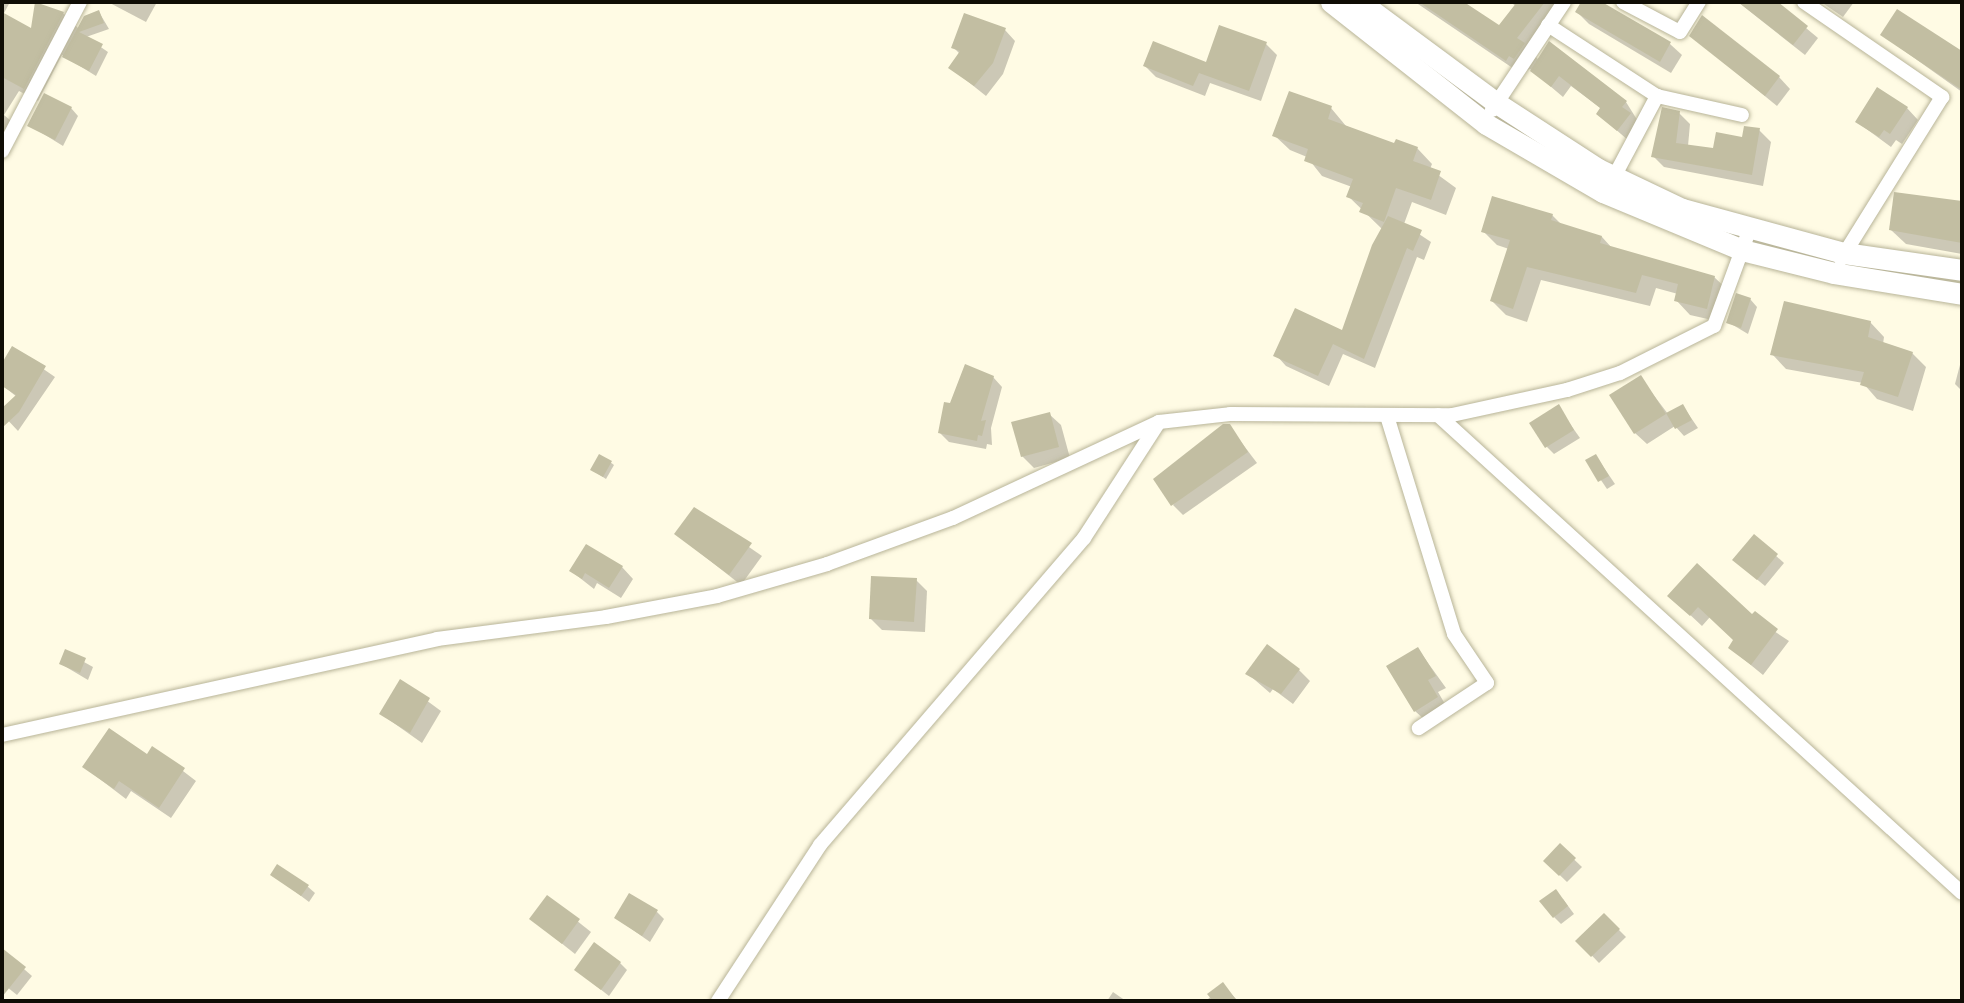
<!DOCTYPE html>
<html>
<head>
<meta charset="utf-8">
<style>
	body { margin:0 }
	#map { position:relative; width:1964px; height:1003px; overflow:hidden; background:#fffbe4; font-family:Lora,serif }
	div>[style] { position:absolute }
	.shadow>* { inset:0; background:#0003 }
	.building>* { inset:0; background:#c2bea2 }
	.roads { filter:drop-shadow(0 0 2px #b8b498) drop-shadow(0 0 2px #b8b498) }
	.street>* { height:14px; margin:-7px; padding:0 7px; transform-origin:7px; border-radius:7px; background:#fff }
	.secondary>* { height:21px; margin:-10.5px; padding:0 10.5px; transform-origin:10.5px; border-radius:10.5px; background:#fff }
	span { translate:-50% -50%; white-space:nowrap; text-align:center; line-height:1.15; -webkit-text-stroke:5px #fff; paint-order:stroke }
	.frame { position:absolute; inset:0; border:4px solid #0f0d05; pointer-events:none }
</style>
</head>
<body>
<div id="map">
	<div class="shadow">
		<i style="clip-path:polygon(2px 2px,10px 2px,3px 15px,33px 31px,63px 13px,79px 29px,99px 12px,109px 29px,86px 37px,108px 52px,96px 76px,62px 55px,38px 101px,19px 91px,4px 115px,18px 127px,2px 163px)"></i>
		<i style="clip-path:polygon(108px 2px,157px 2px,146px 22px)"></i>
		<i style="clip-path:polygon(1415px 2px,1461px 2px,1499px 28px,1516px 6px,1510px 2px,1568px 2px,1530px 51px,1539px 60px,1626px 102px,1641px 126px,1629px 141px,1598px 114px,1602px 109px,1571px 86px,1563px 97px,1530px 69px,1520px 73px)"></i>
		<i style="clip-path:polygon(1583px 2px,1599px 2px,1670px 44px,1682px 55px,1671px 73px,1589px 24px,1577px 12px)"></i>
		<i style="clip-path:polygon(1738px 2px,1775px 2px,1818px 38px,1805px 55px)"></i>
		<i style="clip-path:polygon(1821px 2px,1854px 2px,1843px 17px)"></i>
		<i style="clip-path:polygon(1898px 11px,1962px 53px,1962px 92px,1882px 35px)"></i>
		<i style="clip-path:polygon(1005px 30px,1015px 41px,1003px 74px,986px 96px,951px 68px,960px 54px,953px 47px)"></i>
		<i style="clip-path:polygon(1691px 36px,1779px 77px,1790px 89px,1777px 106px)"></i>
		<i style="clip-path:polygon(1266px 44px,1277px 55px,1261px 101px,1210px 83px,1205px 96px,1156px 77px,1145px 66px,1207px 64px)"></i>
		<i style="clip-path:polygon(71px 108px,78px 116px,63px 146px,29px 125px)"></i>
		<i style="clip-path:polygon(1331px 108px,1346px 126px,1395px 146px,1417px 148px,1432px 164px,1430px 169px,1456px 188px,1446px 215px,1412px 202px,1404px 224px,1431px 242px,1424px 260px,1417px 257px,1375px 368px,1343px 354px,1329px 386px,1286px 366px,1276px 355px,1343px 332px,1382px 229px,1348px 196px,1352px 187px,1322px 176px,1307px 157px,1290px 150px,1274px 135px)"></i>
		<i style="clip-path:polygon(1907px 108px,1918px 120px,1902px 144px,1896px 140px,1891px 147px,1857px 122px)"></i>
		<i style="clip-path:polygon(1679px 113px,1690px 124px,1688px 146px,1715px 150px,1759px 130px,1771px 142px,1763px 186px,1664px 167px,1653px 156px)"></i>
		<i style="clip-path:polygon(1896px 194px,1962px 203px,1962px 254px,1906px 244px,1891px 230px)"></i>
		<i style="clip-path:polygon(1552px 215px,1562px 225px,1602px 237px,1612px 248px,1714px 277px,1729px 291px,1721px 322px,1690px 315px,1676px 300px,1678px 294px,1656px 288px,1650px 306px,1541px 280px,1527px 322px,1506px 315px,1492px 301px,1509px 249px,1497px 245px,1483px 231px)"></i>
		<i style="clip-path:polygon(1750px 299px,1757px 307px,1748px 334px,1728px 322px)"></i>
		<i style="clip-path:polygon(1870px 322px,1884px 337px,1883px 344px,1912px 353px,1926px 367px,1913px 411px,1877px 399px,1863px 383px,1786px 369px,1772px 354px)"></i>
		<i style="clip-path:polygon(13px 348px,55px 377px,18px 431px,2px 414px,17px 397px,2px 385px,2px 366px)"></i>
		<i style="clip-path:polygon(1962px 357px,1962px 391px,1955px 384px)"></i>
		<i style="clip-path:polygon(993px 377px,1002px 387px,991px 428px,992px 445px,987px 444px,986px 449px,949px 442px,940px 433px,951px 405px)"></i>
		<i style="clip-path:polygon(1640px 377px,1668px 414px,1683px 406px,1698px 428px,1684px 436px,1675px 426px,1647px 444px,1635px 433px)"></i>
		<i style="clip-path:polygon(1558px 407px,1580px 438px,1554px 454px,1547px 447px)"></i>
		<i style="clip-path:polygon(1049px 414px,1061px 425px,1070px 458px,1034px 468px,1022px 456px)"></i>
		<i style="clip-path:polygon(1229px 426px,1257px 463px,1183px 515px,1173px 505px)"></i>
		<i style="clip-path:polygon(1596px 456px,1615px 484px,1607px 489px,1588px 461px)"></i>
		<i style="clip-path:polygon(610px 462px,614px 465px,606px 479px,592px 470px)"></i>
		<i style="clip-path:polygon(694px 509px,762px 556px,741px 585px,676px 534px)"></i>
		<i style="clip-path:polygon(1754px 536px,1784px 563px,1765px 586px,1742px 567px)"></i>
		<i style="clip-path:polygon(622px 567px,633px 579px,621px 598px,597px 583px,594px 589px,571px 571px)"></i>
		<i style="clip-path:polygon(916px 580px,927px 591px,925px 632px,882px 630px,870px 618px)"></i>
		<i style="clip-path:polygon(1670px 596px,1753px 617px,1789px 641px,1763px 675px,1730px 648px,1735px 640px,1710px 617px,1702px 626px)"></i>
		<i style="clip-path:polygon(1418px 649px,1446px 688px,1438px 692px,1448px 709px,1427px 722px,1415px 711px)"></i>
		<i style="clip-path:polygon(66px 652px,93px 667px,88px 680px,61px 664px)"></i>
		<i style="clip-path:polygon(1299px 670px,1310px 681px,1293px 704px,1273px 689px,1270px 693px,1248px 674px)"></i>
		<i style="clip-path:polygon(400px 681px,441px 711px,422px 743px,381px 714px)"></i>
		<i style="clip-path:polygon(153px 748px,196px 781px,171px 818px,131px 791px,126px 799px,84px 767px,147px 757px)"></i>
		<i style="clip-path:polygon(1560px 846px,1582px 867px,1567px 882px,1545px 861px)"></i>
		<i style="clip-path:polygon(272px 874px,307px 886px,315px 893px,309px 902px)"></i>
		<i style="clip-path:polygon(547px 897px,591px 932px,575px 954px,531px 919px)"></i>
		<i style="clip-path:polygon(1563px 899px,1574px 914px,1561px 924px,1554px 917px)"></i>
		<i style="clip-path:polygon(657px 912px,664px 919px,650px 942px,616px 918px)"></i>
		<i style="clip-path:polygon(1604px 915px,1626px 937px,1599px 963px,1578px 941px)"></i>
		<i style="clip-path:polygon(2px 950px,32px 976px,17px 995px,2px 983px)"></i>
		<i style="clip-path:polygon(620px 963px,627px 970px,609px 996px,576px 970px)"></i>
		<i style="clip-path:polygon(1223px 985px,1238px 1001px,1206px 1001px)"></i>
		<i style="clip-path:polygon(1113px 992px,1126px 1001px,1107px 1001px)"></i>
	</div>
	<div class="building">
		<i style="clip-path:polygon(35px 2px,64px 12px,24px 89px,2px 77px,2px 12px,31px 28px)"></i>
		<i style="clip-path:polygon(1419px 2px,1464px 2px,1499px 25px,1517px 2px,1545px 2px,1517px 38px,1525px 43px,1514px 59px,1509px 56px,1506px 61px)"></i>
		<i style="clip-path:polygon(1581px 2px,1602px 2px,1671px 42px,1660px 62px,1575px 12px)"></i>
		<i style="clip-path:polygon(1738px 2px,1778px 2px,1808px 26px,1793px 45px)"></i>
		<i style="clip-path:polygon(1897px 9px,1962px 51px,1962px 90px,1880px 35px)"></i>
		<i style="clip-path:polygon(99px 10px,104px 23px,79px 32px,103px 44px,89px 71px,62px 57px,84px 16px)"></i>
		<i style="clip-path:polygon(964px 13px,1006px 28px,993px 63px,974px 86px,948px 68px,960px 51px,951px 48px)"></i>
		<i style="clip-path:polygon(1702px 15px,1780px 76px,1765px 96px,1689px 36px)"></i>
		<i style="clip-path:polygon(1219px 25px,1267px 42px,1249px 91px,1199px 73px,1193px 86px,1143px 66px,1153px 41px,1206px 62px)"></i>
		<i style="clip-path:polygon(1549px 41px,1627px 101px,1622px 107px,1631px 113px,1617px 131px,1596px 114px,1600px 108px,1559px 76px,1551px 87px,1530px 71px)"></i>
		<i style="clip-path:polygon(1877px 87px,1908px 107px,1890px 134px,1884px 130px,1879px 137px,1855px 122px)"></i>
		<i style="clip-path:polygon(1289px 91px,1332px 106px,1328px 119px,1394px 143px,1396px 139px,1418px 147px,1413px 161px,1441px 171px,1431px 200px,1396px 188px,1384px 222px,1359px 212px,1363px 203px,1346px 197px,1353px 179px,1304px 161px,1308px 149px,1272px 136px)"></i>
		<i style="clip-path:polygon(44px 93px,72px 107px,55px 140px,27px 126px)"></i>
		<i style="clip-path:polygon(1662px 107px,1680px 111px,1676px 143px,1713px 148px,1716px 132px,1742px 137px,1744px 126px,1760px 128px,1752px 175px,1651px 157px)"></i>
		<i style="clip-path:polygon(1894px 192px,1962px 201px,1962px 243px,1889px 230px)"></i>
		<i style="clip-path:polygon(1492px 196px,1553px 214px,1551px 220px,1602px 236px,1600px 243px,1715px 276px,1707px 309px,1674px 301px,1678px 284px,1642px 275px,1636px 293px,1527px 267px,1513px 309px,1490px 301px,1510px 240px,1481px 232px)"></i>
		<i style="clip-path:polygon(1388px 216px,1422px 230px,1413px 251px,1407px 248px,1364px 359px,1333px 344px,1318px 376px,1273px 356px,1295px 308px,1342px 330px,1372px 245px)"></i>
		<i style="clip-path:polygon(1736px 293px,1751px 298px,1741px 328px,1726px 323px)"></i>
		<i style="clip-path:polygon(1784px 301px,1871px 321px,1868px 337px,1913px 352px,1898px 397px,1860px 385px,1864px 372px,1770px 355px)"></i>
		<i style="clip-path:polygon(12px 346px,46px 366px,19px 412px,2px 428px,2px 408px,16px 395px,2px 386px,2px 363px)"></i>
		<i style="clip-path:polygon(965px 364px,994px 376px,981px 421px,986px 420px,982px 436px,978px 435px,977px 441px,938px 433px,944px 402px,950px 403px)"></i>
		<i style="clip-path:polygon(1641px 375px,1666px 414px,1634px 434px,1609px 395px)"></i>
		<i style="clip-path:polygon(1559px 404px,1574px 430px,1545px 448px,1529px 423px)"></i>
		<i style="clip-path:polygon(1683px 404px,1692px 420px,1675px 429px,1666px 413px)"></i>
		<i style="clip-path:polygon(1050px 412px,1059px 447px,1021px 457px,1011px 422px)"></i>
		<i style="clip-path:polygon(1223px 424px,1230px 424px,1248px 452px,1171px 506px,1153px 479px)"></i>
		<i style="clip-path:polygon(599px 454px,612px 461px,603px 477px,590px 470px)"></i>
		<i style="clip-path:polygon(1596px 454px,1609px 476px,1598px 482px,1585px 460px)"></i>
		<i style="clip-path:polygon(694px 507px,752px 543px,729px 575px,674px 534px)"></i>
		<i style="clip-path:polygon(1754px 534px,1778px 554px,1757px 580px,1732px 560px)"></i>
		<i style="clip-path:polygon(586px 544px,623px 566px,609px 588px,585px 573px,582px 579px,569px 571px)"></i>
		<i style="clip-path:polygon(1697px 563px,1752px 614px,1755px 611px,1778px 629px,1751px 665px,1728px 648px,1733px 640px,1698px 607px,1690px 616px,1667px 596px)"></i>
		<i style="clip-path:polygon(871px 576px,917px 578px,914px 622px,869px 619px)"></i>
		<i style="clip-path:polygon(1267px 644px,1300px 669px,1281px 694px,1245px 674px)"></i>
		<i style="clip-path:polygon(1418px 647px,1436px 676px,1428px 680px,1438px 697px,1414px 712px,1386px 666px)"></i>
		<i style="clip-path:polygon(65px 649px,86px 658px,80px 673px,59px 664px)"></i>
		<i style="clip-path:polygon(400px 679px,430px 698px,410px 733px,379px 714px)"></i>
		<i style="clip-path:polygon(109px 728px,147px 754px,152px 746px,185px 768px,159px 808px,119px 781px,114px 789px,82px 767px)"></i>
		<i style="clip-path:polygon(1560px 843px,1576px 858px,1559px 876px,1543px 861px)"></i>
		<i style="clip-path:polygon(277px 864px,309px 885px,301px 896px,270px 875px)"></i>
		<i style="clip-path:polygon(1556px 889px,1568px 906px,1553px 918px,1539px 901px)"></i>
		<i style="clip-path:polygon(629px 893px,658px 910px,642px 936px,614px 918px)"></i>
		<i style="clip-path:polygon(547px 895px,580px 919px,562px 944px,529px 919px)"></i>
		<i style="clip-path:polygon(1604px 913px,1620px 929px,1591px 957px,1575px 941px)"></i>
		<i style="clip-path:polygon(594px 942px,621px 962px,601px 990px,574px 970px)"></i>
		<i style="clip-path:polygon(2px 948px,26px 967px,2px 997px)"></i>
		<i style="clip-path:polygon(1223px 982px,1237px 1001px,1213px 1001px,1207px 994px)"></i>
	</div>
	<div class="roads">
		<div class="street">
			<i style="left:1623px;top:2px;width:64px;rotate:27.8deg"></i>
			<i style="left:1680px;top:32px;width:36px;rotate:-58deg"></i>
			<i style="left:1804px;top:2px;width:168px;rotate:34.5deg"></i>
			<i style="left:1942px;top:97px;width:191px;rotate:121.9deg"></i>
			<i style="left:1548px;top:25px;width:130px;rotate:33.1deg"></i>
			<i style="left:1657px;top:96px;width:87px;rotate:12.6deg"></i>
			<i style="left:1492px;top:110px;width:130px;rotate:-56.3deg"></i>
			<i style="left:2px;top:151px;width:168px;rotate:-62.4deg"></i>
			<i style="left:1614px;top:177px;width:92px;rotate:-62deg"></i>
			<i style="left:1438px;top:415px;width:709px;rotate:42.37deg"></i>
			<i style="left:1387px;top:416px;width:228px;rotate:72.9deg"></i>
			<i style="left:1454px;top:634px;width:59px;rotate:56deg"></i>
			<i style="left:1487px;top:683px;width:82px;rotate:146.5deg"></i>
			<i style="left:2px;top:735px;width:445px;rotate:-12.4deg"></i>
			<i style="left:437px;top:639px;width:170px;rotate:-7.4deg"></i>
			<i style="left:606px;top:617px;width:113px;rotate:-10.7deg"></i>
			<i style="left:717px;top:596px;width:115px;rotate:-16.2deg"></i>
			<i style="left:827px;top:564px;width:134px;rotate:-20.1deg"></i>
			<i style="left:953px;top:518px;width:227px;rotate:-25deg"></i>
			<i style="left:1159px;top:422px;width:71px;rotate:-6.4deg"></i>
			<i style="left:1230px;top:414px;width:222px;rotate:0.3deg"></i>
			<i style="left:1452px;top:415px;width:118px;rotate:-12.3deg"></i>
			<i style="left:1567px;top:390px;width:56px;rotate:-17.8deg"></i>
			<i style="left:1620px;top:373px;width:105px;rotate:-26.6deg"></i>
			<i style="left:1714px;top:326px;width:101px;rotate:-69.8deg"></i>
			<i style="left:718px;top:1001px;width:186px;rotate:-56.8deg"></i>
			<i style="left:820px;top:845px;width:405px;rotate:-49.3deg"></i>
			<i style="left:1084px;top:538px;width:138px;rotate:-57.1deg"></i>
		</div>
		<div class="secondary">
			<i style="left:1331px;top:2px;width:197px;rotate:38.2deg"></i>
			<i style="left:1486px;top:124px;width:135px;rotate:30.2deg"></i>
			<i style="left:1603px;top:192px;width:151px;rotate:22.6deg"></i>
			<i style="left:1742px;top:250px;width:95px;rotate:14deg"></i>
			<i style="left:1834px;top:273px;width:130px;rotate:9.3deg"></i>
			<i style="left:1360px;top:2px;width:168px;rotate:36.5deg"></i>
			<i style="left:1495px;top:102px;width:123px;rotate:33deg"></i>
			<i style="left:1598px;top:169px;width:93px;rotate:25.5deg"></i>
			<i style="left:1682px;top:209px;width:168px;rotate:15.2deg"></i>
			<i style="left:1844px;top:253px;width:119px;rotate:8.2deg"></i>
		</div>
	</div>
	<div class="frame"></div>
</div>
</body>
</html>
